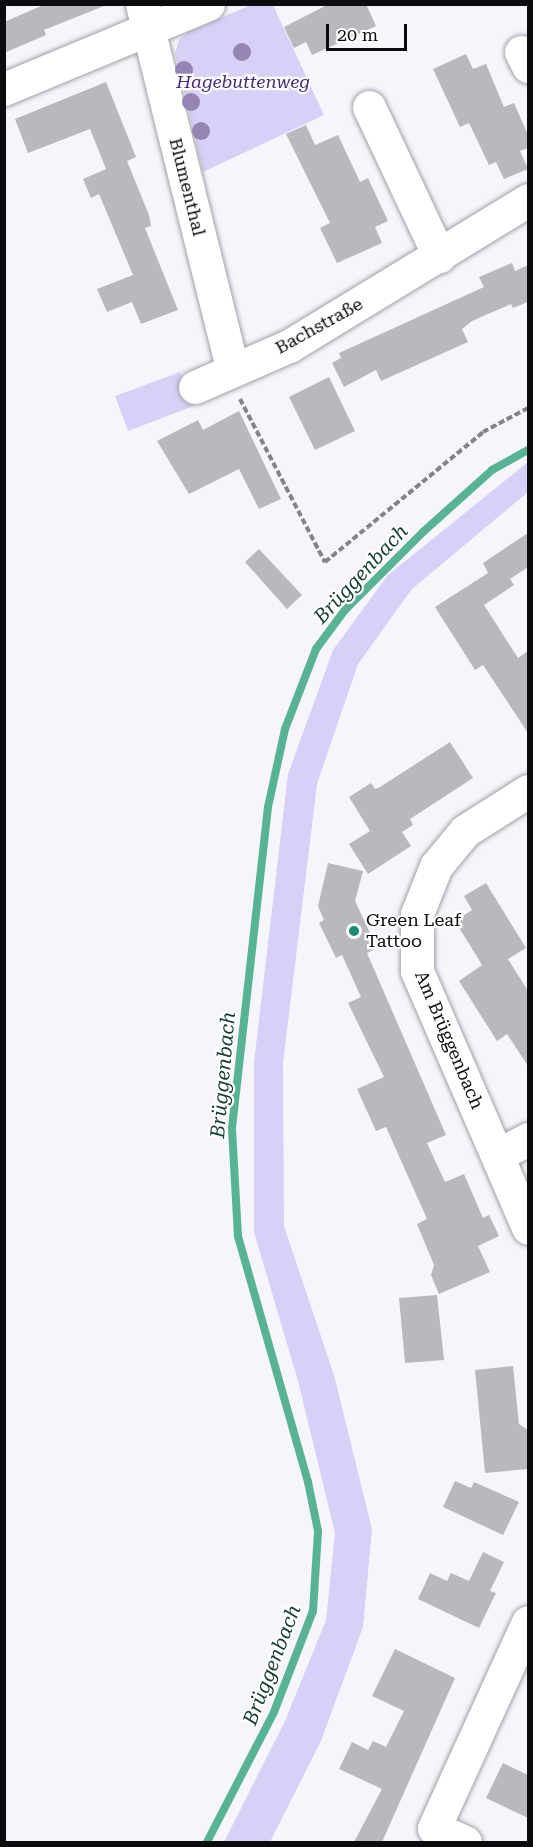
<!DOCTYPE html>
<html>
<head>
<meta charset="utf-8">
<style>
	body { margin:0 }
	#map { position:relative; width:533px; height:1847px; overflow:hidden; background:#f6f5fc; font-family:"Roboto Serif",serif }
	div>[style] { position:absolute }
	.green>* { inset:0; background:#d9d0f7 }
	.stream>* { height:8px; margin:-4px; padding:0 4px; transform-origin:4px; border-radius:4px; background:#58b395 }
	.building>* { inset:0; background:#b9b8bf }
	.path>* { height:4px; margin-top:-2px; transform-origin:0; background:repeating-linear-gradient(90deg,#848388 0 6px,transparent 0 9px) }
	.roads { filter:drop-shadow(0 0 2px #a2a0a7) drop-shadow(0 0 2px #a2a0a7) }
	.street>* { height:33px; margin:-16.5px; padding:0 16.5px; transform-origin:16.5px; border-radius:16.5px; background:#fff }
	.trees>* { width:18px; height:18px; margin:-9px; border-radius:50%; background:#9585b4 }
	.dots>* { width:16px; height:16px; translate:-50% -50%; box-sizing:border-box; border:3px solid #fff; border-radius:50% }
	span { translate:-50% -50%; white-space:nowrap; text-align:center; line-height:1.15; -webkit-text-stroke:4.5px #fff; paint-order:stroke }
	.park-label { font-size:18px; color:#462a79; font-style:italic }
	.street-label { font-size:18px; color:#0c0b0e }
	.poi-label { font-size:18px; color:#0c0b0e }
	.left { translate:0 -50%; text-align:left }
	.water-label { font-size:20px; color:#133c30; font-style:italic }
	.frame { position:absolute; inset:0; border:6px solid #0c0b0e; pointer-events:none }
	.scale { position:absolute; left:326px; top:24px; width:81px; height:27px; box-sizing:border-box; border:3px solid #0c0b0e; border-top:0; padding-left:8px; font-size:18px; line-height:21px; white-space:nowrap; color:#0c0b0e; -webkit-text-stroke:4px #fff; paint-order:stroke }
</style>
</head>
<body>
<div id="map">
	<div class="green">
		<i style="clip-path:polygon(251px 5px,273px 5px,324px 115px,203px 172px,175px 53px,179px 40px,188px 32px)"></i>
		<i style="clip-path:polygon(180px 372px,194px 406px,128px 431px,115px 396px)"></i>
		<i style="clip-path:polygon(528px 462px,528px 492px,412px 589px,358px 664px,317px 784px,283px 1063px,284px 1226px,334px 1375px,372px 1529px,363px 1627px,321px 1741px,270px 1842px,224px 1842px,285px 1721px,326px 1620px,335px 1533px,298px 1381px,254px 1232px,254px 1062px,288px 774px,333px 650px,388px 575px)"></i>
	</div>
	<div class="stream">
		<i style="left:207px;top:1842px;width:146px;rotate:-62.7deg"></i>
		<i style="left:274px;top:1712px;width:108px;rotate:-68.9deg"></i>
		<i style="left:313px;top:1611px;width:80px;rotate:-86.4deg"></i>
		<i style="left:318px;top:1531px;width:50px;rotate:-101.5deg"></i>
		<i style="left:308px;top:1482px;width:256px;rotate:-105.9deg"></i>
		<i style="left:238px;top:1236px;width:108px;rotate:-93.2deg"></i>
		<i style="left:232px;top:1128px;width:323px;rotate:-83.6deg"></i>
		<i style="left:268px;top:807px;width:80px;rotate:-77.7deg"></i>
		<i style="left:285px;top:729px;width:86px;rotate:-68.8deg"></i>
		<i style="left:316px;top:649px;width:49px;rotate:-53.4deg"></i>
		<i style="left:345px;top:610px;width:110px;rotate:-45deg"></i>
		<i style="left:423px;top:532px;width:93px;rotate:-41.9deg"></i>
		<i style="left:492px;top:470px;width:41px;rotate:-29.1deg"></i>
	</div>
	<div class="building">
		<i style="clip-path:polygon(46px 4px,104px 6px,44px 30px,46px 35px,4px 53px,4px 22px)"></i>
		<i style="clip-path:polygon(329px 4px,366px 4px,376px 26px,312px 55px,306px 42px,294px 48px,284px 27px)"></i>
		<i style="clip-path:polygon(466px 54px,473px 69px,486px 64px,504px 107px,514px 103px,528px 135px,528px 148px,520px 151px,528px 169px,504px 179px,496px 162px,489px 165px,469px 123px,460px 127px,433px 69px)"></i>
		<i style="clip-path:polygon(106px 82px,136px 157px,127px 161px,149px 215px,151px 226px,145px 228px,178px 310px,141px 324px,132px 302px,107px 312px,97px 289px,133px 275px,99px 194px,91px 198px,83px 179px,106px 169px,90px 129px,28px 153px,15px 119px)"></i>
		<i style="clip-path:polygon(306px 125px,315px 145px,338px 135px,360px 182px,368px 178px,388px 221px,375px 227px,382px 243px,337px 263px,320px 228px,330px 223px,286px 134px)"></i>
		<i style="clip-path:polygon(512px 263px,515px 271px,528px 265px,528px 302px,513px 308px,511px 304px,472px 321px,462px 329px,468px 342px,381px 381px,376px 370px,344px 387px,332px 363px,341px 358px,339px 353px,484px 287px,479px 277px)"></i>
		<i style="clip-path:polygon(329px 377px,355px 431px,315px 450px,289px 397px)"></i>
		<i style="clip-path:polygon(239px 411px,281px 499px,259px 509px,239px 469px,189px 494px,157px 441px,198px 420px,203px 430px)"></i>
		<i style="clip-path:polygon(528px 533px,528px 567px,510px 579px,514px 585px,484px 605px,518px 658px,528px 651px,528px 733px,483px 665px,475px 670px,435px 607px,488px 573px,483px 563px)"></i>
		<i style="clip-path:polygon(259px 549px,302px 595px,287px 609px,245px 562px)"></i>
		<i style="clip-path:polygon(450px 742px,473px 778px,410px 819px,413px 825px,402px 832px,411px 846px,368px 874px,349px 844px,370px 831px,349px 797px,371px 783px,375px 789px,380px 787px)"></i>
		<i style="clip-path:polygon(328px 863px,363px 871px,355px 901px,377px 948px,367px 953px,446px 1135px,427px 1143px,445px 1182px,464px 1174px,483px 1218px,489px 1215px,499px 1236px,478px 1246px,490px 1272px,439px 1294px,431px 1275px,434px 1265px,417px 1224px,427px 1219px,386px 1127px,376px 1131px,357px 1089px,384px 1077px,348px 1003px,361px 997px,342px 955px,336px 958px,319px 923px,324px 920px,318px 906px)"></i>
		<i style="clip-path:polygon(486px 883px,526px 948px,508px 959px,528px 991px,528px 1066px,507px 1034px,497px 1041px,459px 981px,482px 965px,455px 921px,472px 910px,464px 896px)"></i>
		<i style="clip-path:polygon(437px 1295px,444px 1360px,405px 1363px,399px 1298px)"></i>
		<i style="clip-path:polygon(513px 1366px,519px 1424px,528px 1430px,528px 1469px,485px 1473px,475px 1370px)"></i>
		<i style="clip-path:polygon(455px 1481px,471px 1488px,474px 1482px,519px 1502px,503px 1535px,443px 1507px)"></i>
		<i style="clip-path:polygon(483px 1552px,504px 1562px,490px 1591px,496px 1593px,479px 1628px,418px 1599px,430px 1573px,447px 1581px,451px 1573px,469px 1581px)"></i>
		<i style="clip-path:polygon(395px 1649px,455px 1678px,382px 1842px,354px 1842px,382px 1789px,339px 1769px,352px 1742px,368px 1750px,373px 1741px,386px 1747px,404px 1711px,372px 1696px)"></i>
		<i style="clip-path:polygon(503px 1763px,528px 1775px,528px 1818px,486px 1798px)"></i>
	</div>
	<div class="path">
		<i style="left:240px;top:399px;width:184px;rotate:62.5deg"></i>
		<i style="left:325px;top:562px;width:205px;rotate:-39.4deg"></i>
		<i style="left:483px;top:432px;width:51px;rotate:-28.1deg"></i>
	</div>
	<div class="roads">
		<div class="street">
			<i style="left:142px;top:4px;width:376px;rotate:76.1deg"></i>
			<i style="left:521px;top:52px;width:16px;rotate:63deg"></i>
			<i style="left:4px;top:89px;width:221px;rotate:-22.6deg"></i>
			<i style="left:369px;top:107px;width:165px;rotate:64.8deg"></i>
			<i style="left:195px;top:387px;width:103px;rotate:-23.6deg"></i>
			<i style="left:289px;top:346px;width:280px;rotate:-31.4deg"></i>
			<i style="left:528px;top:791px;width:75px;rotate:147.6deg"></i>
			<i style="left:465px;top:831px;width:45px;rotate:129.6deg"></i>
			<i style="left:436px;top:866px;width:52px;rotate:111.6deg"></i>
			<i style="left:417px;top:914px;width:57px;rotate:90deg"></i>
			<i style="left:417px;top:971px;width:280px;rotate:66.6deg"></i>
			<i style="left:498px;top:1155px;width:34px;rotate:-28deg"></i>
			<i style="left:465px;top:1842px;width:34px;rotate:-156deg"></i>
			<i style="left:434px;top:1828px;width:226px;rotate:-65.5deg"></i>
		</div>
	</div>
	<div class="trees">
		<i style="left:242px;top:52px"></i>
		<i style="left:184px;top:70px"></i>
		<i style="left:191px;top:102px"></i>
		<i style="left:201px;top:131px"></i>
	</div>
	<div class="dots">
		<i style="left:354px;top:931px;background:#188c6e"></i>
	</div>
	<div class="park-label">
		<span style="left:243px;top:82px">Hagebuttenweg</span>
	</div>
	<div class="street-label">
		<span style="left:187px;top:187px;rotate:76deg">Blumenthal</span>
		<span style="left:319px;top:326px;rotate:-29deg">Bachstraße</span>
		<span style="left:449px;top:1040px;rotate:67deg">Am Brüggenbach</span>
	</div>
	<div class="poi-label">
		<span class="left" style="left:366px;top:931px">Green Leaf<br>Tattoo</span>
	</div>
	<div class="water-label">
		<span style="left:361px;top:574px;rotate:-47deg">Brüggenbach</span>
		<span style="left:223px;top:1075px;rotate:-85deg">Brüggenbach</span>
		<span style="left:272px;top:1665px;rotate:-69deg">Brüggenbach</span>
	</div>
	<div class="frame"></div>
	<div class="scale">20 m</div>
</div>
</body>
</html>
